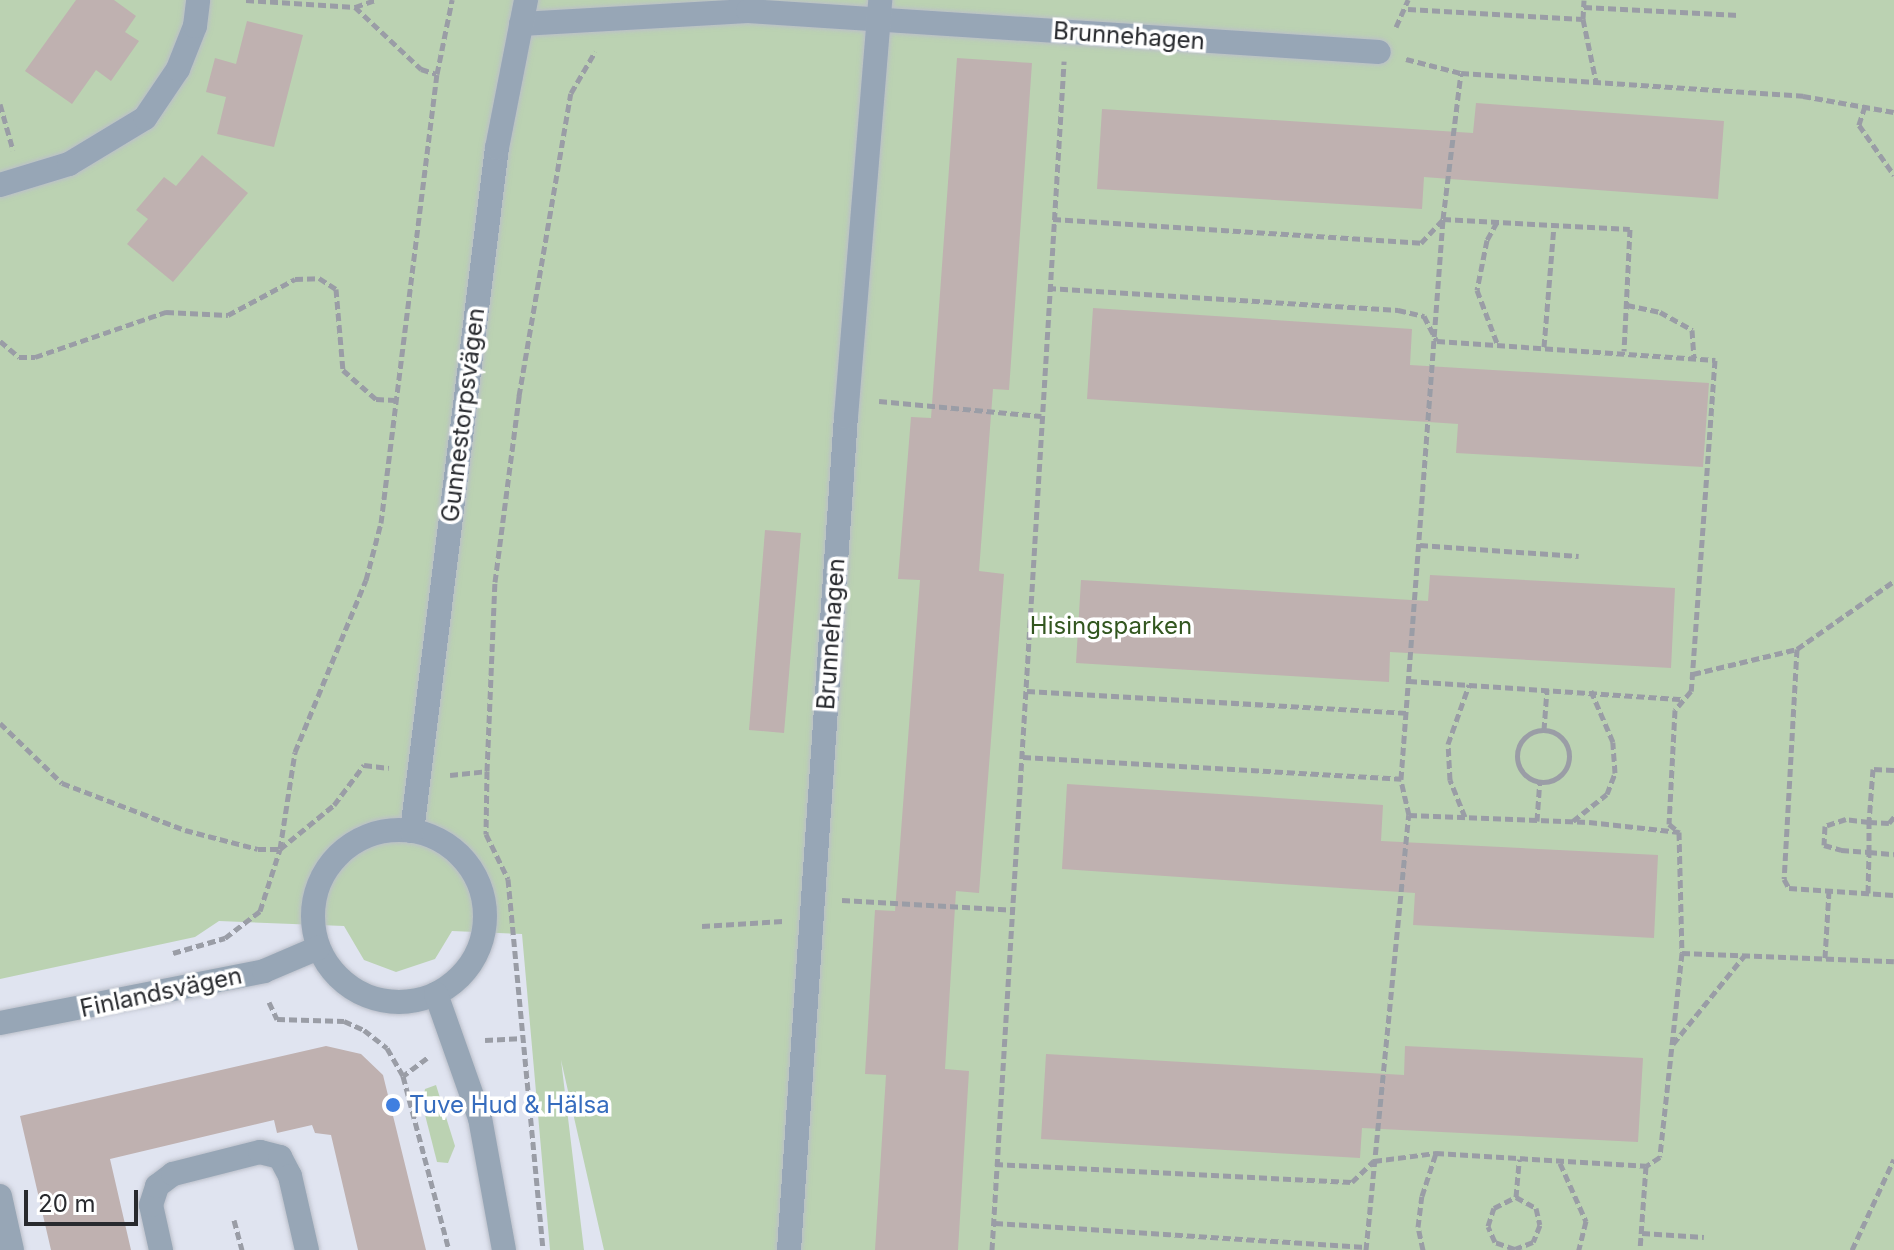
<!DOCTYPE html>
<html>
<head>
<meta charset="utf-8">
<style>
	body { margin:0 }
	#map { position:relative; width:1894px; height:1250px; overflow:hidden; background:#e0e4f0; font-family:Inter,sans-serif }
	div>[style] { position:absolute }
	.green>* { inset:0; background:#bbd2b2 }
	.building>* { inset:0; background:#bfb1b0 }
	.path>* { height:5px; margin-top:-2.5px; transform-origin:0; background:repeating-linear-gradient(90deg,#9a9da6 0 8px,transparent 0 12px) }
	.path>.ring { margin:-2.5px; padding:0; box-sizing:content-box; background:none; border:5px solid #9a9da6; border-radius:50% }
	.roads { filter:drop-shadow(0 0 2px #bbbfc9) drop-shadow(0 0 2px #bbbfc9) }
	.minor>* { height:24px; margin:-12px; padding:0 12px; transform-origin:12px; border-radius:12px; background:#97a6b6 }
	.minor>.ring { margin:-12px; padding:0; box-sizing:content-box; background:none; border:24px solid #97a6b6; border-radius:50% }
	.dots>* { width:22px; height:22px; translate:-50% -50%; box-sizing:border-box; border:4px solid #fff; border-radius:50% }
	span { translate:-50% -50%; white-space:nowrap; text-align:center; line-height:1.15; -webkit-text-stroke:7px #fff; paint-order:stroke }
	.street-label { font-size:24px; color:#282a2e }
	.park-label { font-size:24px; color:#32561f }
	.shop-label { font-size:24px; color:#366cbe }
	.left { translate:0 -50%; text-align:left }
	.scale { position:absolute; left:24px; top:1190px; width:114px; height:36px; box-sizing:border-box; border:4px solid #282a2e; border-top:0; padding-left:10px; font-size:24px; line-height:28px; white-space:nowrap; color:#282a2e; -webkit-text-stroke:6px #fff; paint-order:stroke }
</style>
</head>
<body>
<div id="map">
	<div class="green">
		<i style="clip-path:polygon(0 0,1894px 0,1894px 1250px,604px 1250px,561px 1060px,584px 1250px,550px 1250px,522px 934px,452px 931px,435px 959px,396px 972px,364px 960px,344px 926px,219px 921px,195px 937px,0 979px)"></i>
		<i style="clip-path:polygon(436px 1085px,455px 1146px,448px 1163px,437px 1162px,422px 1103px,425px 1089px)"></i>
	</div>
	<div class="building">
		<i style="clip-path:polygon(76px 0,114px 0,136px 16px,125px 32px,139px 41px,111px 81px,96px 70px,72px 104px,25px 71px)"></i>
		<i style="clip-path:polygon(247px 21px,303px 35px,274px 147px,217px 134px,226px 97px,206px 92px,215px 58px,236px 64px)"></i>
		<i style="clip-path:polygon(957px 58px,1032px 63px,1009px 390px,993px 389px,979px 571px,1004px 574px,979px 893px,956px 891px,945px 1069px,969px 1071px,958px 1250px,875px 1250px,886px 1075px,865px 1074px,875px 910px,895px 911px,920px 580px,898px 579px,911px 417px,931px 418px)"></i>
		<i style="clip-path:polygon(1476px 103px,1724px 121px,1718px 199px,1424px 177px,1422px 209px,1097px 189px,1102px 109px,1473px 133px)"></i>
		<i style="clip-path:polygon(202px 155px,248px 193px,173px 282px,127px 244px,148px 219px,136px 210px,164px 177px,176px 186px)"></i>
		<i style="clip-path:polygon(1093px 308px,1412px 329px,1410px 365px,1709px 383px,1703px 467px,1456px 453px,1458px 424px,1087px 399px)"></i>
		<i style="clip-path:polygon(765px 530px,801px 533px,784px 733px,749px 730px)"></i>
		<i style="clip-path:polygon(1430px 575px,1675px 588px,1671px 668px,1390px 652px,1389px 682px,1076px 663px,1081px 580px,1428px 601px)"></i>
		<i style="clip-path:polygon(1067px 784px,1383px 805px,1381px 841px,1658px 855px,1654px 938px,1413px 925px,1415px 893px,1062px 869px)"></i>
		<i style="clip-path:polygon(326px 1046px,361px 1054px,383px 1075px,426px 1250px,358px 1250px,331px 1135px,315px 1133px,312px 1125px,277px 1133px,274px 1120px,110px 1159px,131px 1250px,51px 1250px,20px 1116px)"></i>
		<i style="clip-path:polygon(1405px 1046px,1643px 1058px,1638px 1142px,1362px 1128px,1360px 1158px,1041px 1139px,1046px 1054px,1404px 1075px)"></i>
	</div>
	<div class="path">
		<i style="left:246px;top:0;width:109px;rotate:3.7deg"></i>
		<i style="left:355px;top:7px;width:21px;rotate:-19deg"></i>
		<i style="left:355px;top:7px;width:91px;rotate:43.2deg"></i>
		<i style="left:421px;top:69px;width:16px;rotate:18deg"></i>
		<i style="left:1584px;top:7px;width:155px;rotate:3deg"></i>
		<i style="left:1408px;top:9px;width:175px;rotate:3.3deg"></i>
		<i style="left:1583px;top:19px;width:19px;rotate:-87deg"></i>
		<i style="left:1583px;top:19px;width:63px;rotate:78.2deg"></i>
		<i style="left:1396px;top:27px;width:30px;rotate:-66deg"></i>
		<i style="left:1406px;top:59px;width:57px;rotate:14.3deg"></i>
		<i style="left:1461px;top:73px;width:343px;rotate:3.8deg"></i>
		<i style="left:1803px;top:96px;width:92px;rotate:10deg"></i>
		<i style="left:0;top:104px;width:48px;rotate:74.2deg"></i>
		<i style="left:1865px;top:106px;width:20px;rotate:108deg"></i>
		<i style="left:1859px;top:125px;width:61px;rotate:55deg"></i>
		<i style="left:1053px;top:219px;width:369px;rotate:3.7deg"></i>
		<i style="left:1421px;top:243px;width:33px;rotate:-47deg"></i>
		<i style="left:1443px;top:219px;width:187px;rotate:3.1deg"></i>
		<i style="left:1630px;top:229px;width:122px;rotate:92.8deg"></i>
		<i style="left:1497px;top:222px;width:21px;rotate:119deg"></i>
		<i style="left:1487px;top:240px;width:51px;rotate:101.3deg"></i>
		<i style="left:1477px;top:290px;width:57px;rotate:69.3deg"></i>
		<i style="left:1048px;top:288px;width:351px;rotate:3.6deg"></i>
		<i style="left:1398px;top:310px;width:27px;rotate:13deg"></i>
		<i style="left:1424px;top:316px;width:28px;rotate:63deg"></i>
		<i style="left:1437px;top:341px;width:279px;rotate:3.9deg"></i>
		<i style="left:1715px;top:360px;width:332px;rotate:94.1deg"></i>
		<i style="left:1691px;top:691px;width:25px;rotate:130deg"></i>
		<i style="left:1675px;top:710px;width:114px;rotate:93deg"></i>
		<i style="left:1669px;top:824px;width:13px;rotate:39deg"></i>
		<i style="left:1679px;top:832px;width:121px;rotate:88.6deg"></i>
		<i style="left:1682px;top:953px;width:205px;rotate:96.2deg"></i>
		<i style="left:1660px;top:1157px;width:17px;rotate:147deg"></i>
		<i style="left:1646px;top:1166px;width:84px;rotate:94.1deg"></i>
		<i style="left:1627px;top:305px;width:34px;rotate:12deg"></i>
		<i style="left:1660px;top:312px;width:37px;rotate:29deg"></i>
		<i style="left:1692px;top:330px;width:28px;rotate:86deg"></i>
		<i style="left:0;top:341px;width:25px;rotate:40deg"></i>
		<i style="left:19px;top:357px;width:16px"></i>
		<i style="left:35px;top:357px;width:139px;rotate:-19deg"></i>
		<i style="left:166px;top:312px;width:62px;rotate:2.8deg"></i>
		<i style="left:228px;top:315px;width:76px;rotate:-28.2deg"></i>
		<i style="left:295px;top:279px;width:24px;rotate:-2deg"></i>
		<i style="left:319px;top:278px;width:20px;rotate:33deg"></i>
		<i style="left:336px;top:289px;width:81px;rotate:85.1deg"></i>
		<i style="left:343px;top:370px;width:44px;rotate:41.3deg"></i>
		<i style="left:376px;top:399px;width:19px;rotate:3deg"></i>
		<i style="left:1544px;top:347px;width:122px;rotate:-85.3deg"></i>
		<i style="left:879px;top:401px;width:163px;rotate:5.3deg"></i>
		<i style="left:1420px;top:545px;width:159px;rotate:4deg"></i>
		<i style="left:1797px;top:649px;width:230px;rotate:93.2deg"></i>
		<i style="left:1784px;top:879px;width:10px;rotate:61deg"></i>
		<i style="left:1789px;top:888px;width:105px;rotate:3.8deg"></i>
		<i style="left:1693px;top:674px;width:107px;rotate:-13.5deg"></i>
		<i style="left:1797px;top:649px;width:118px;rotate:-35deg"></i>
		<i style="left:1409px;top:681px;width:274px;rotate:3.8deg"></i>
		<i style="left:1027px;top:691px;width:380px;rotate:3.3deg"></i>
		<i style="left:0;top:723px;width:86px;rotate:44.1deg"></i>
		<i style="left:62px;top:783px;width:132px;rotate:20.9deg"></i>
		<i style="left:185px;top:830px;width:75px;rotate:14.6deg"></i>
		<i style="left:258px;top:849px;width:22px"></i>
		<i style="left:280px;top:849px;width:70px;rotate:-39.2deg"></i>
		<i style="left:334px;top:805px;width:50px;rotate:-53.1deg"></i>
		<i style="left:364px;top:765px;width:25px;rotate:7deg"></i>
		<i style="left:1544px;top:730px;width:41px;rotate:-85.8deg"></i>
		<i class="ring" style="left:1517px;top:730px;width:47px;height:47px"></i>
		<i style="left:1023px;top:757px;width:379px;rotate:3.3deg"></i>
		<i style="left:1894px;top:770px;width:21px;rotate:-177deg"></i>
		<i style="left:1873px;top:769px;width:53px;rotate:94.3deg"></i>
		<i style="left:1869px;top:822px;width:20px;rotate:3deg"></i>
		<i style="left:1889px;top:823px;width:8px;rotate:-50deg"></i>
		<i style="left:487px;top:771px;width:189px;rotate:-87.6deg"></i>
		<i style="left:495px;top:582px;width:188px;rotate:-82.6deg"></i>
		<i style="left:519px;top:396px;width:307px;rotate:-80.3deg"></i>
		<i style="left:571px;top:93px;width:48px;rotate:-59.7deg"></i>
		<i style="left:450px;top:775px;width:37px;rotate:-6deg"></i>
		<i style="left:487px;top:771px;width:63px;rotate:90.9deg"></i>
		<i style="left:486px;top:834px;width:50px;rotate:63.9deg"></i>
		<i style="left:508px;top:879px;width:373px;rotate:84.6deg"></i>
		<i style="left:1409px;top:815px;width:180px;rotate:2.2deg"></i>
		<i style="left:1589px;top:822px;width:91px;rotate:6.3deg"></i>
		<i style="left:1465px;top:817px;width:40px;rotate:-112deg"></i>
		<i style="left:1450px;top:780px;width:36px;rotate:-93deg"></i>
		<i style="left:1448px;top:744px;width:63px;rotate:-70.4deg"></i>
		<i style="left:1537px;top:821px;width:39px;rotate:-86deg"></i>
		<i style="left:1573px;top:821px;width:43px;rotate:-38.5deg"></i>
		<i style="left:1607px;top:794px;width:22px;rotate:-69deg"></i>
		<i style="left:1615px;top:773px;width:31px;rotate:-94deg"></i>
		<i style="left:1613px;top:742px;width:56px;rotate:-113.3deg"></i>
		<i style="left:1868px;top:893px;width:41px;rotate:-88.6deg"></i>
		<i style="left:1869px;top:852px;width:30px;rotate:-90deg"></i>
		<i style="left:1869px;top:822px;width:23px;rotate:-173deg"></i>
		<i style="left:1846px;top:819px;width:22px;rotate:162deg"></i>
		<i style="left:1825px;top:826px;width:19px;rotate:93deg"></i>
		<i style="left:1824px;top:845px;width:18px;rotate:16deg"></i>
		<i style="left:1841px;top:850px;width:28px;rotate:4deg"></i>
		<i style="left:1869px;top:852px;width:25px;rotate:5deg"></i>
		<i style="left:842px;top:900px;width:171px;rotate:3.3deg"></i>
		<i style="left:702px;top:926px;width:81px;rotate:-3.5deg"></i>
		<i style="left:173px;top:953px;width:54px;rotate:-16.1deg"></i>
		<i style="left:225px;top:938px;width:44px;rotate:-37.6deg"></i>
		<i style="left:260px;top:911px;width:65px;rotate:-72.1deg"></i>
		<i style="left:280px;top:849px;width:98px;rotate:-81.2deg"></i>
		<i style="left:295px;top:752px;width:186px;rotate:-67.6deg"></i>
		<i style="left:366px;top:580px;width:59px;rotate:-75.3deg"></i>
		<i style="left:381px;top:523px;width:452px;rotate:-82.9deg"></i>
		<i style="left:437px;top:74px;width:76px;rotate:-78.5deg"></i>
		<i style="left:1682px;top:953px;width:212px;rotate:2.2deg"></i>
		<i style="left:1825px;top:958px;width:67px;rotate:-86.6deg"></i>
		<i style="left:269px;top:1002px;width:19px;rotate:65deg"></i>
		<i style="left:277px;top:1019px;width:67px;rotate:1.7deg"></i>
		<i style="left:344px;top:1021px;width:22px;rotate:24deg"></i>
		<i style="left:364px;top:1030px;width:29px;rotate:38deg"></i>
		<i style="left:387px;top:1048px;width:32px;rotate:60deg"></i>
		<i style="left:485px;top:1040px;width:35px;rotate:-3deg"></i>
		<i style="left:1673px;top:1044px;width:113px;rotate:-51.1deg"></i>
		<i style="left:427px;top:1058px;width:30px;rotate:143deg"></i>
		<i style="left:403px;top:1076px;width:180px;rotate:75.2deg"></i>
		<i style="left:1560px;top:1163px;width:64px;rotate:65.9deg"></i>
		<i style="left:1586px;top:1221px;width:30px;rotate:104deg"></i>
		<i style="left:995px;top:1164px;width:357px;rotate:2.9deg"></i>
		<i style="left:1352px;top:1182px;width:30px;rotate:-44deg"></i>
		<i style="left:1374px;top:1161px;width:63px;rotate:-7.4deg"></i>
		<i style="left:1436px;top:1153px;width:210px;rotate:3.5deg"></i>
		<i style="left:1516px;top:1197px;width:23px;rotate:29deg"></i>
		<i style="left:1536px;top:1208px;width:17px;rotate:77deg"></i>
		<i style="left:1540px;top:1225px;width:18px;rotate:112deg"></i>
		<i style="left:1533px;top:1242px;width:19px;rotate:159deg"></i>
		<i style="left:1515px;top:1249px;width:21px;rotate:-161deg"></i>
		<i style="left:1495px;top:1242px;width:17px;rotate:-114deg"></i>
		<i style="left:1488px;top:1226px;width:19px;rotate:-72deg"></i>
		<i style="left:1494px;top:1208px;width:25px;rotate:-27deg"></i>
		<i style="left:1516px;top:1197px;width:38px;rotate:-85deg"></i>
		<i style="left:234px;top:1220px;width:31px;rotate:75deg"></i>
		<i style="left:995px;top:1223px;width:371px;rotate:3.7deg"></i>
		<i style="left:1642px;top:1233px;width:62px;rotate:3.7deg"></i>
		<i style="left:992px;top:1250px;width:1191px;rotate:-86.53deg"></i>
		<i style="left:1366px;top:1250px;width:437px;rotate:-84.4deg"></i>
		<i style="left:1409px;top:815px;width:37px;rotate:-103deg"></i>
		<i style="left:1401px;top:779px;width:562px;rotate:-85.71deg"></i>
		<i style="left:1443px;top:219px;width:147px;rotate:-83deg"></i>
		<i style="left:1423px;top:1250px;width:24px;rotate:-102deg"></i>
		<i style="left:1418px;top:1227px;width:31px;rotate:-83deg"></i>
		<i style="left:1422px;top:1196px;width:45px;rotate:-72deg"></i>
		<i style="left:1852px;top:1250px;width:100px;rotate:-65.2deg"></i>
	</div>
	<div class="roads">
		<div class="minor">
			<i style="left:521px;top:24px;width:227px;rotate:-3.3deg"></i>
			<i style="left:748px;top:11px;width:632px;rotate:3.72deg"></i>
			<i style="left:0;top:185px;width:72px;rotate:-16.9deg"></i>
			<i style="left:69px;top:164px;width:89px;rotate:-31.2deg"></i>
			<i style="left:145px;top:118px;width:59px;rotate:-56deg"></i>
			<i style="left:178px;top:69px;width:46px;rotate:-68.4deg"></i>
			<i style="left:195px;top:26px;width:26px;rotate:-83deg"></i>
			<i class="ring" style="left:313px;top:830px;width:148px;height:148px"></i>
			<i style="left:412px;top:831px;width:688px;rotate:-82.91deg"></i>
			<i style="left:497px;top:148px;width:151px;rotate:-78.9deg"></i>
			<i style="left:436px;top:994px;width:132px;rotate:70.5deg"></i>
			<i style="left:480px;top:1118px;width:134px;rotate:79.7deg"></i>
			<i style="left:0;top:1023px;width:269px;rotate:-11.1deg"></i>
			<i style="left:264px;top:971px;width:59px;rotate:-23.1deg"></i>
			<i style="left:0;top:1196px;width:55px;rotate:77.5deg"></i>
			<i style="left:161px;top:1250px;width:46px;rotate:-102.5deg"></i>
			<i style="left:151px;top:1205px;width:20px;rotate:-72deg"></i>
			<i style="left:157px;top:1186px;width:20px;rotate:-37deg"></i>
			<i style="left:173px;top:1174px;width:90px;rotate:-14.2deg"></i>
			<i style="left:260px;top:1152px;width:21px;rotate:14deg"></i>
			<i style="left:280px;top:1157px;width:21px;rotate:62deg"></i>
			<i style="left:290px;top:1176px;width:76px;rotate:77.1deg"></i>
			<i style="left:789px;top:1250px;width:835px;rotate:-86.09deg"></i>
			<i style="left:846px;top:417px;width:418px;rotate:-85.3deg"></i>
		</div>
	</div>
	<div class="dots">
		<i style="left:393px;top:1105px;background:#3f7fe0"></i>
	</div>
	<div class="street-label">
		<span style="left:1129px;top:36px;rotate:4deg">Brunnehagen</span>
		<span style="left:463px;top:415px;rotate:-83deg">Gunnestorpsvägen</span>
		<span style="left:831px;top:634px;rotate:-86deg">Brunnehagen</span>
		<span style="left:161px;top:992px;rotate:-12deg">Finlandsvägen</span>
	</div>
	<div class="park-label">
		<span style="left:1111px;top:626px">Hisingsparken</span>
	</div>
	<div class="shop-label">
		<span class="left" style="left:409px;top:1105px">Tuve Hud &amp; Hälsa</span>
	</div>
	<div class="scale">20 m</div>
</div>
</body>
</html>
